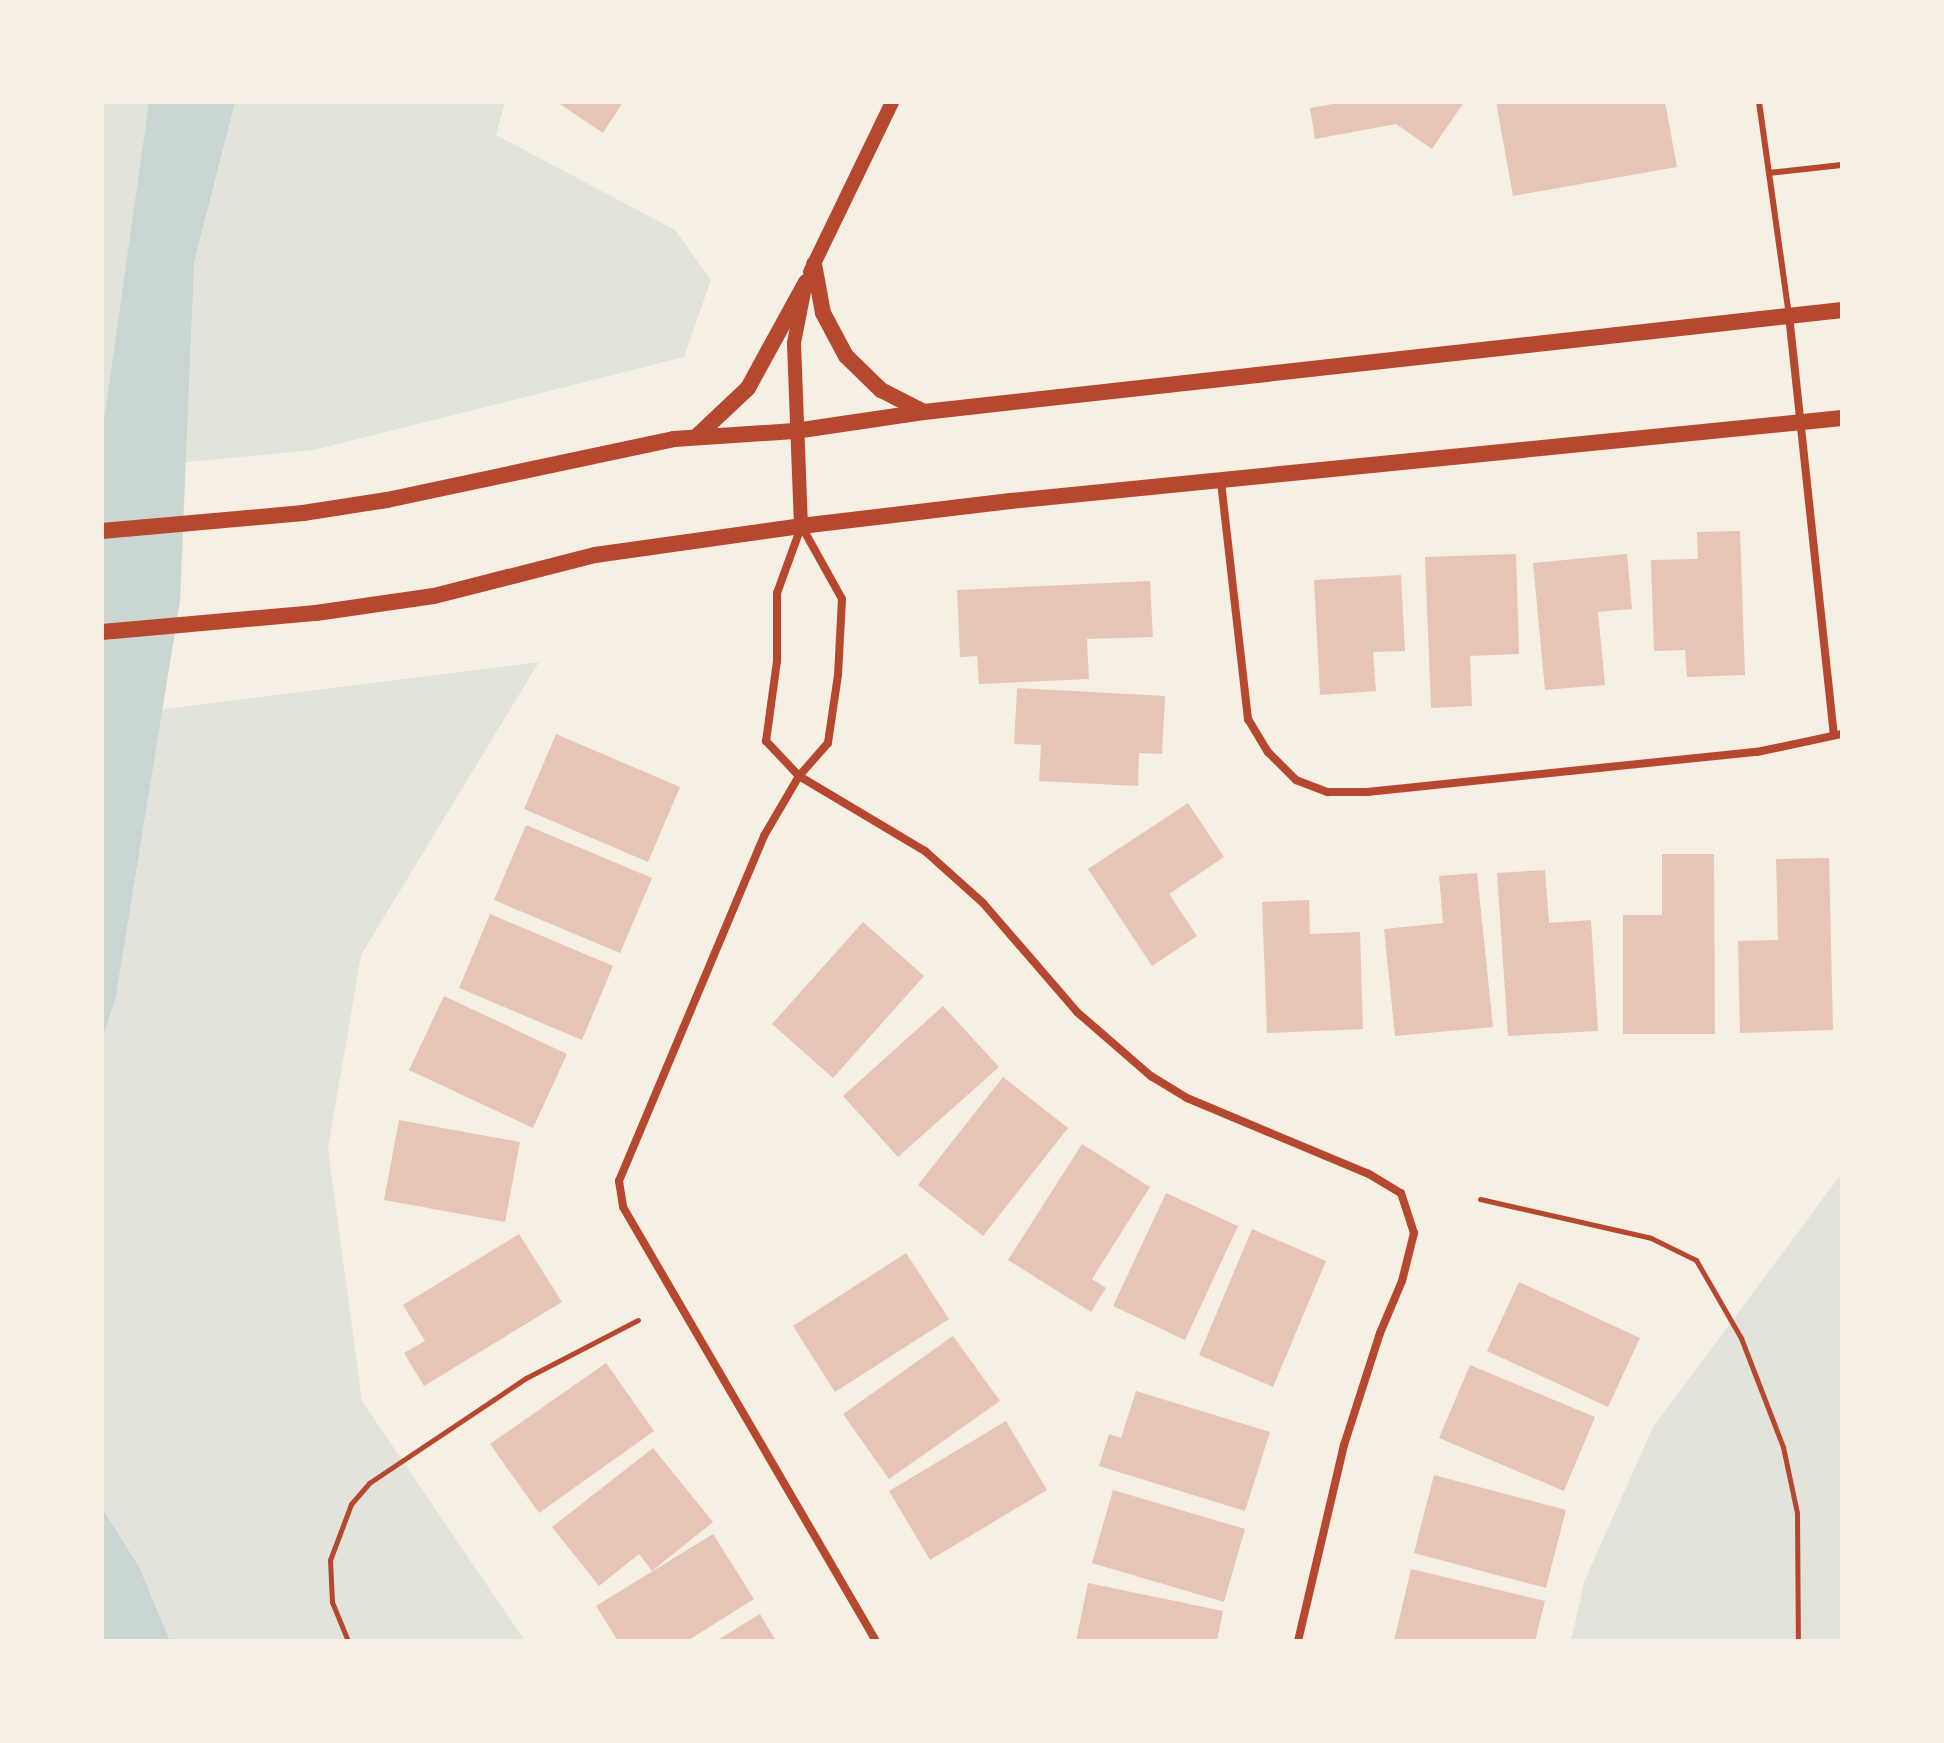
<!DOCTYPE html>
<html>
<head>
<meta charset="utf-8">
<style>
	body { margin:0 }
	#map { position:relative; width:1944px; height:1743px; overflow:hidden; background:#f6efe4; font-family:"Sofia Sans Condensed",sans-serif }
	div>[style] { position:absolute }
	.green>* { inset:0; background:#e2e4dc }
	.water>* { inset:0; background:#c9d6d2 }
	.building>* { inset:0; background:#e6c5b7 }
	.path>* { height:5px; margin:-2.5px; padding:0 2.5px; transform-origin:2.5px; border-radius:2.5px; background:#b5482f }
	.service>* { height:6px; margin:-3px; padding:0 3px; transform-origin:3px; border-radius:3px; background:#b5482f }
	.minor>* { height:8px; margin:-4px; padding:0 4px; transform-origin:4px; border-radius:4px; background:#b5482f }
	.tertiary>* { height:14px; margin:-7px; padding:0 7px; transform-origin:7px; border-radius:7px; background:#b5482f }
	.secondary>* { height:16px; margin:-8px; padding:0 8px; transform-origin:8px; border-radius:8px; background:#b5482f }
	span { translate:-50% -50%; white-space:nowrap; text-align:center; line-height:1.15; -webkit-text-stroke:6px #f6efe4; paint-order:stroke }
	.frame { position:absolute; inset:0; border:104px solid #f6efe4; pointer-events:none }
</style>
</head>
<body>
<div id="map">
	<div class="green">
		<i style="clip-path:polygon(102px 102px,505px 102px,496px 135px,675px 230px,711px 280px,684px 357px,314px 450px,102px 470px)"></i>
		<i style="clip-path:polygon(539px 662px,361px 955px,328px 1149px,362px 1401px,525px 1641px,102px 1641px,102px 717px)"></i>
		<i style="clip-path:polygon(1842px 1173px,1842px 1641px,1571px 1641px,1584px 1582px,1653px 1427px)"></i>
	</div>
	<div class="water">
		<i style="clip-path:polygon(149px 102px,235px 102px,194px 262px,180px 601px,115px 1001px,102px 1038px,102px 435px)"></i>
		<i style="clip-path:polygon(102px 1508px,139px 1567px,170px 1641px,102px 1641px)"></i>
	</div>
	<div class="building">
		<i style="clip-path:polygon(557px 102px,623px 102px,603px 133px)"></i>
		<i style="clip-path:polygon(1344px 102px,1464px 102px,1432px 149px,1396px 124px,1315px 139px,1310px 108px)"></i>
		<i style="clip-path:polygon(1496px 102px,1665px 102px,1677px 167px,1513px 196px)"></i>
		<i style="clip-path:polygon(1740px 531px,1745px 675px,1687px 677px,1685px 650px,1654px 651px,1651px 560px,1698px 559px,1697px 532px)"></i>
		<i style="clip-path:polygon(1516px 554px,1519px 654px,1470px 656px,1472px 706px,1431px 708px,1425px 557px)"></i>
		<i style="clip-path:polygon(1627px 554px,1632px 609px,1598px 612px,1605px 685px,1545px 690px,1533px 563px)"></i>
		<i style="clip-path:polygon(1401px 575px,1405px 651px,1373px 652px,1376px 691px,1320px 695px,1314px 580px)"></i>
		<i style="clip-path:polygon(1150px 581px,1153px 637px,1087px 639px,1089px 679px,979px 684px,977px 656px,960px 657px,957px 590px)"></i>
		<i style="clip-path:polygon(1017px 688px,1165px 696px,1162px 754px,1139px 753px,1138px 786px,1039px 781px,1041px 745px,1014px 744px)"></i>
		<i style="clip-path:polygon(556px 734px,680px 787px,648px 862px,524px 809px)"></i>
		<i style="clip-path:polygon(1188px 803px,1224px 857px,1169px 894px,1197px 936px,1152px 966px,1088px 869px)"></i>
		<i style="clip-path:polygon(526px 825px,652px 878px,620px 953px,494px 900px)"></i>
		<i style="clip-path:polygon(1662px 854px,1714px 854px,1715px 1034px,1623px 1034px,1623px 915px,1662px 915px)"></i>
		<i style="clip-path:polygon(1829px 858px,1833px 1030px,1740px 1033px,1738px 941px,1778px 940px,1776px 859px)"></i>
		<i style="clip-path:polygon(1545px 870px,1549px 923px,1591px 920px,1598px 1031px,1508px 1036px,1497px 873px)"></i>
		<i style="clip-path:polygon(1477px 873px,1493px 1027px,1395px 1036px,1384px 929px,1443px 923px,1439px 876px)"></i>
		<i style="clip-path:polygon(1309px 900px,1310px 934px,1360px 932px,1363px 1029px,1267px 1033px,1262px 902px)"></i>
		<i style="clip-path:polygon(490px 914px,613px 966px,582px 1040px,459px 988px)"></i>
		<i style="clip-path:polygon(863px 922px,924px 976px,833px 1078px,772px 1024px)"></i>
		<i style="clip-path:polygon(444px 996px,567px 1054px,533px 1128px,409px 1070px)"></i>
		<i style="clip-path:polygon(943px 1006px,999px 1067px,898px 1157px,843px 1096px)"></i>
		<i style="clip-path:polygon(1003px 1077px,1068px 1128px,983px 1236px,918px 1185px)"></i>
		<i style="clip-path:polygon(399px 1120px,520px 1142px,505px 1222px,384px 1200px)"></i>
		<i style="clip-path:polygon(1082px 1144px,1150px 1187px,1092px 1279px,1106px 1288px,1091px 1312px,1008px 1260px)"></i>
		<i style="clip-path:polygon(1166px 1193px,1238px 1226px,1185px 1340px,1113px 1306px)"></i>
		<i style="clip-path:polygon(1252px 1229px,1326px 1261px,1273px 1387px,1199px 1355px)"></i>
		<i style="clip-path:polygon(519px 1234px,562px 1302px,424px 1386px,404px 1353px,425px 1341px,403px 1305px)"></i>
		<i style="clip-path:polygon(906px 1253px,949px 1319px,835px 1392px,793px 1326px)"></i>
		<i style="clip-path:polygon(1519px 1282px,1640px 1338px,1608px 1407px,1487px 1351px)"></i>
		<i style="clip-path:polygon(953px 1336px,1000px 1401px,889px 1479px,843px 1414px)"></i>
		<i style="clip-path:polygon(606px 1363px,654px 1431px,539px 1513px,490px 1444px)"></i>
		<i style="clip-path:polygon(1470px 1365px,1595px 1417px,1564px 1491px,1439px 1438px)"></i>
		<i style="clip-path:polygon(1136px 1391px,1270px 1432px,1245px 1511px,1099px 1466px,1109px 1434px,1121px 1438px)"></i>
		<i style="clip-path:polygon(1006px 1421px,1047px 1490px,930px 1560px,889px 1491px)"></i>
		<i style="clip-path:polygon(653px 1448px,713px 1522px,652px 1571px,639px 1554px,599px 1586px,552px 1527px)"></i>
		<i style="clip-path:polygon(1434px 1475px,1566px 1510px,1546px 1588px,1414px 1553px)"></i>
		<i style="clip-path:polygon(1113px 1490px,1245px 1529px,1224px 1602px,1092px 1563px)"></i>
		<i style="clip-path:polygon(713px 1534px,754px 1599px,687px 1641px,618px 1641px,596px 1606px)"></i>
		<i style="clip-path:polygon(1411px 1569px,1545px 1601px,1535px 1641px,1394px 1641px)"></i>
		<i style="clip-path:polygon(1088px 1583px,1223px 1611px,1217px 1641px,1076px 1641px)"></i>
		<i style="clip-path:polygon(760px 1614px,776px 1641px,716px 1641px)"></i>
	</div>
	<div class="path">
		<i style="left:1480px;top:1199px;width:175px;rotate:12.8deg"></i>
		<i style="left:1651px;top:1238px;width:50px;rotate:26.1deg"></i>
		<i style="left:1696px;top:1260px;width:90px;rotate:60deg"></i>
		<i style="left:1741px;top:1338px;width:117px;rotate:68.9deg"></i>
		<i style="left:1783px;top:1447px;width:67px;rotate:78deg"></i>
		<i style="left:1797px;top:1513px;width:128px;rotate:89.6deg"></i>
		<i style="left:348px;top:1641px;width:42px;rotate:-112.3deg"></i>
		<i style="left:332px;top:1602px;width:42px;rotate:-92.7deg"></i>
		<i style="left:330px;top:1560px;width:60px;rotate:-69.4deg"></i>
		<i style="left:351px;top:1504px;width:28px;rotate:-49deg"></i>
		<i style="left:369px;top:1483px;width:189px;rotate:-33.8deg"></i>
		<i style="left:526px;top:1378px;width:126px;rotate:-27.4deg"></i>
	</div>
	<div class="service">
		<i style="left:1759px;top:102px;width:215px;rotate:82deg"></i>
		<i style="left:1769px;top:173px;width:73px;rotate:-6.3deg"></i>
	</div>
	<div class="minor">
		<i style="left:1789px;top:315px;width:422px;rotate:83.9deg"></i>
		<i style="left:1221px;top:482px;width:239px;rotate:83.5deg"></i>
		<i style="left:1248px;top:719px;width:39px;rotate:59deg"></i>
		<i style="left:1268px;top:752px;width:40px;rotate:45deg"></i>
		<i style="left:1296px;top:780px;width:34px;rotate:21deg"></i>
		<i style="left:1328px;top:792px;width:39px"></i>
		<i style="left:1367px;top:792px;width:392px;rotate:-5.9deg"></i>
		<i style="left:1757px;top:752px;width:87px;rotate:-12deg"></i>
		<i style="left:801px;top:527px;width:70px;rotate:110deg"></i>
		<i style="left:777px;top:593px;width:68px;rotate:90deg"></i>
		<i style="left:777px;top:661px;width:81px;rotate:97.8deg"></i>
		<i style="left:766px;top:741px;width:48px;rotate:46.7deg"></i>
		<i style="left:799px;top:776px;width:147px;rotate:30.8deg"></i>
		<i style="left:925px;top:851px;width:78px;rotate:41.9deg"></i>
		<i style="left:983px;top:903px;width:144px;rotate:49.2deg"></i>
		<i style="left:1077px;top:1012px;width:98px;rotate:40.9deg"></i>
		<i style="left:1151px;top:1076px;width:42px;rotate:31.4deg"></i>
		<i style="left:1187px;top:1098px;width:197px;rotate:22.7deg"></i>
		<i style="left:1369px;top:1174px;width:37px;rotate:31deg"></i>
		<i style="left:1401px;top:1193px;width:42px;rotate:72deg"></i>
		<i style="left:1414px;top:1233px;width:49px;rotate:104deg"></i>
		<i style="left:1402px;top:1281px;width:56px;rotate:112.9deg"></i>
		<i style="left:1380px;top:1333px;width:118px;rotate:107.8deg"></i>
		<i style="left:1344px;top:1445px;width:201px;rotate:103.2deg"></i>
		<i style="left:802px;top:527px;width:82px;rotate:60.9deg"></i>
		<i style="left:842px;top:599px;width:76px;rotate:93deg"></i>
		<i style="left:838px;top:675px;width:69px;rotate:98.4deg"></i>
		<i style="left:828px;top:743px;width:44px;rotate:131.3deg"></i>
		<i style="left:799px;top:776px;width:69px;rotate:120.3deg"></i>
		<i style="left:764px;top:836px;width:374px;rotate:112.8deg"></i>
		<i style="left:619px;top:1181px;width:26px;rotate:81deg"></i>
		<i style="left:623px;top:1207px;width:502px;rotate:59.76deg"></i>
	</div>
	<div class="tertiary">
		<i style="left:810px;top:272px;width:189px;rotate:-64.2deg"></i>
		<i style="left:801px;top:526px;width:183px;rotate:-92.2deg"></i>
		<i style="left:794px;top:343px;width:52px;rotate:-78.9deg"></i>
	</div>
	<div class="secondary">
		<i style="left:814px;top:264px;width:50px;rotate:79.6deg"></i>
		<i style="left:823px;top:313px;width:49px;rotate:61.9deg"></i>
		<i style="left:846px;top:356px;width:49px;rotate:44.2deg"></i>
		<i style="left:881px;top:390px;width:48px;rotate:27.1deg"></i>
		<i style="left:696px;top:437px;width:71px;rotate:-43.3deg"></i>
		<i style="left:748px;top:388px;width:121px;rotate:-61.3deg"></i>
		<i style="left:102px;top:531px;width:202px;rotate:-5.1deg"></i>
		<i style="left:303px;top:513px;width:85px;rotate:-8.8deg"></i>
		<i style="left:387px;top:500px;width:293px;rotate:-12deg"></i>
		<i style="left:674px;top:439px;width:121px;rotate:-3.8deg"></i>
		<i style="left:795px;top:431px;width:130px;rotate:-8.4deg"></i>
		<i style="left:924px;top:412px;width:924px;rotate:-6.34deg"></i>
		<i style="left:102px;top:632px;width:215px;rotate:-5.1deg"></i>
		<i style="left:316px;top:613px;width:119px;rotate:-8.2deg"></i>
		<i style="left:434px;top:596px;width:166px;rotate:-14.3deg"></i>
		<i style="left:595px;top:555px;width:208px;rotate:-8deg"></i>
		<i style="left:801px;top:526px;width:211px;rotate:-6.8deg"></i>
		<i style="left:1011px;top:501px;width:835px;rotate:-5.7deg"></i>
	</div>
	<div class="frame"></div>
</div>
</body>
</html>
